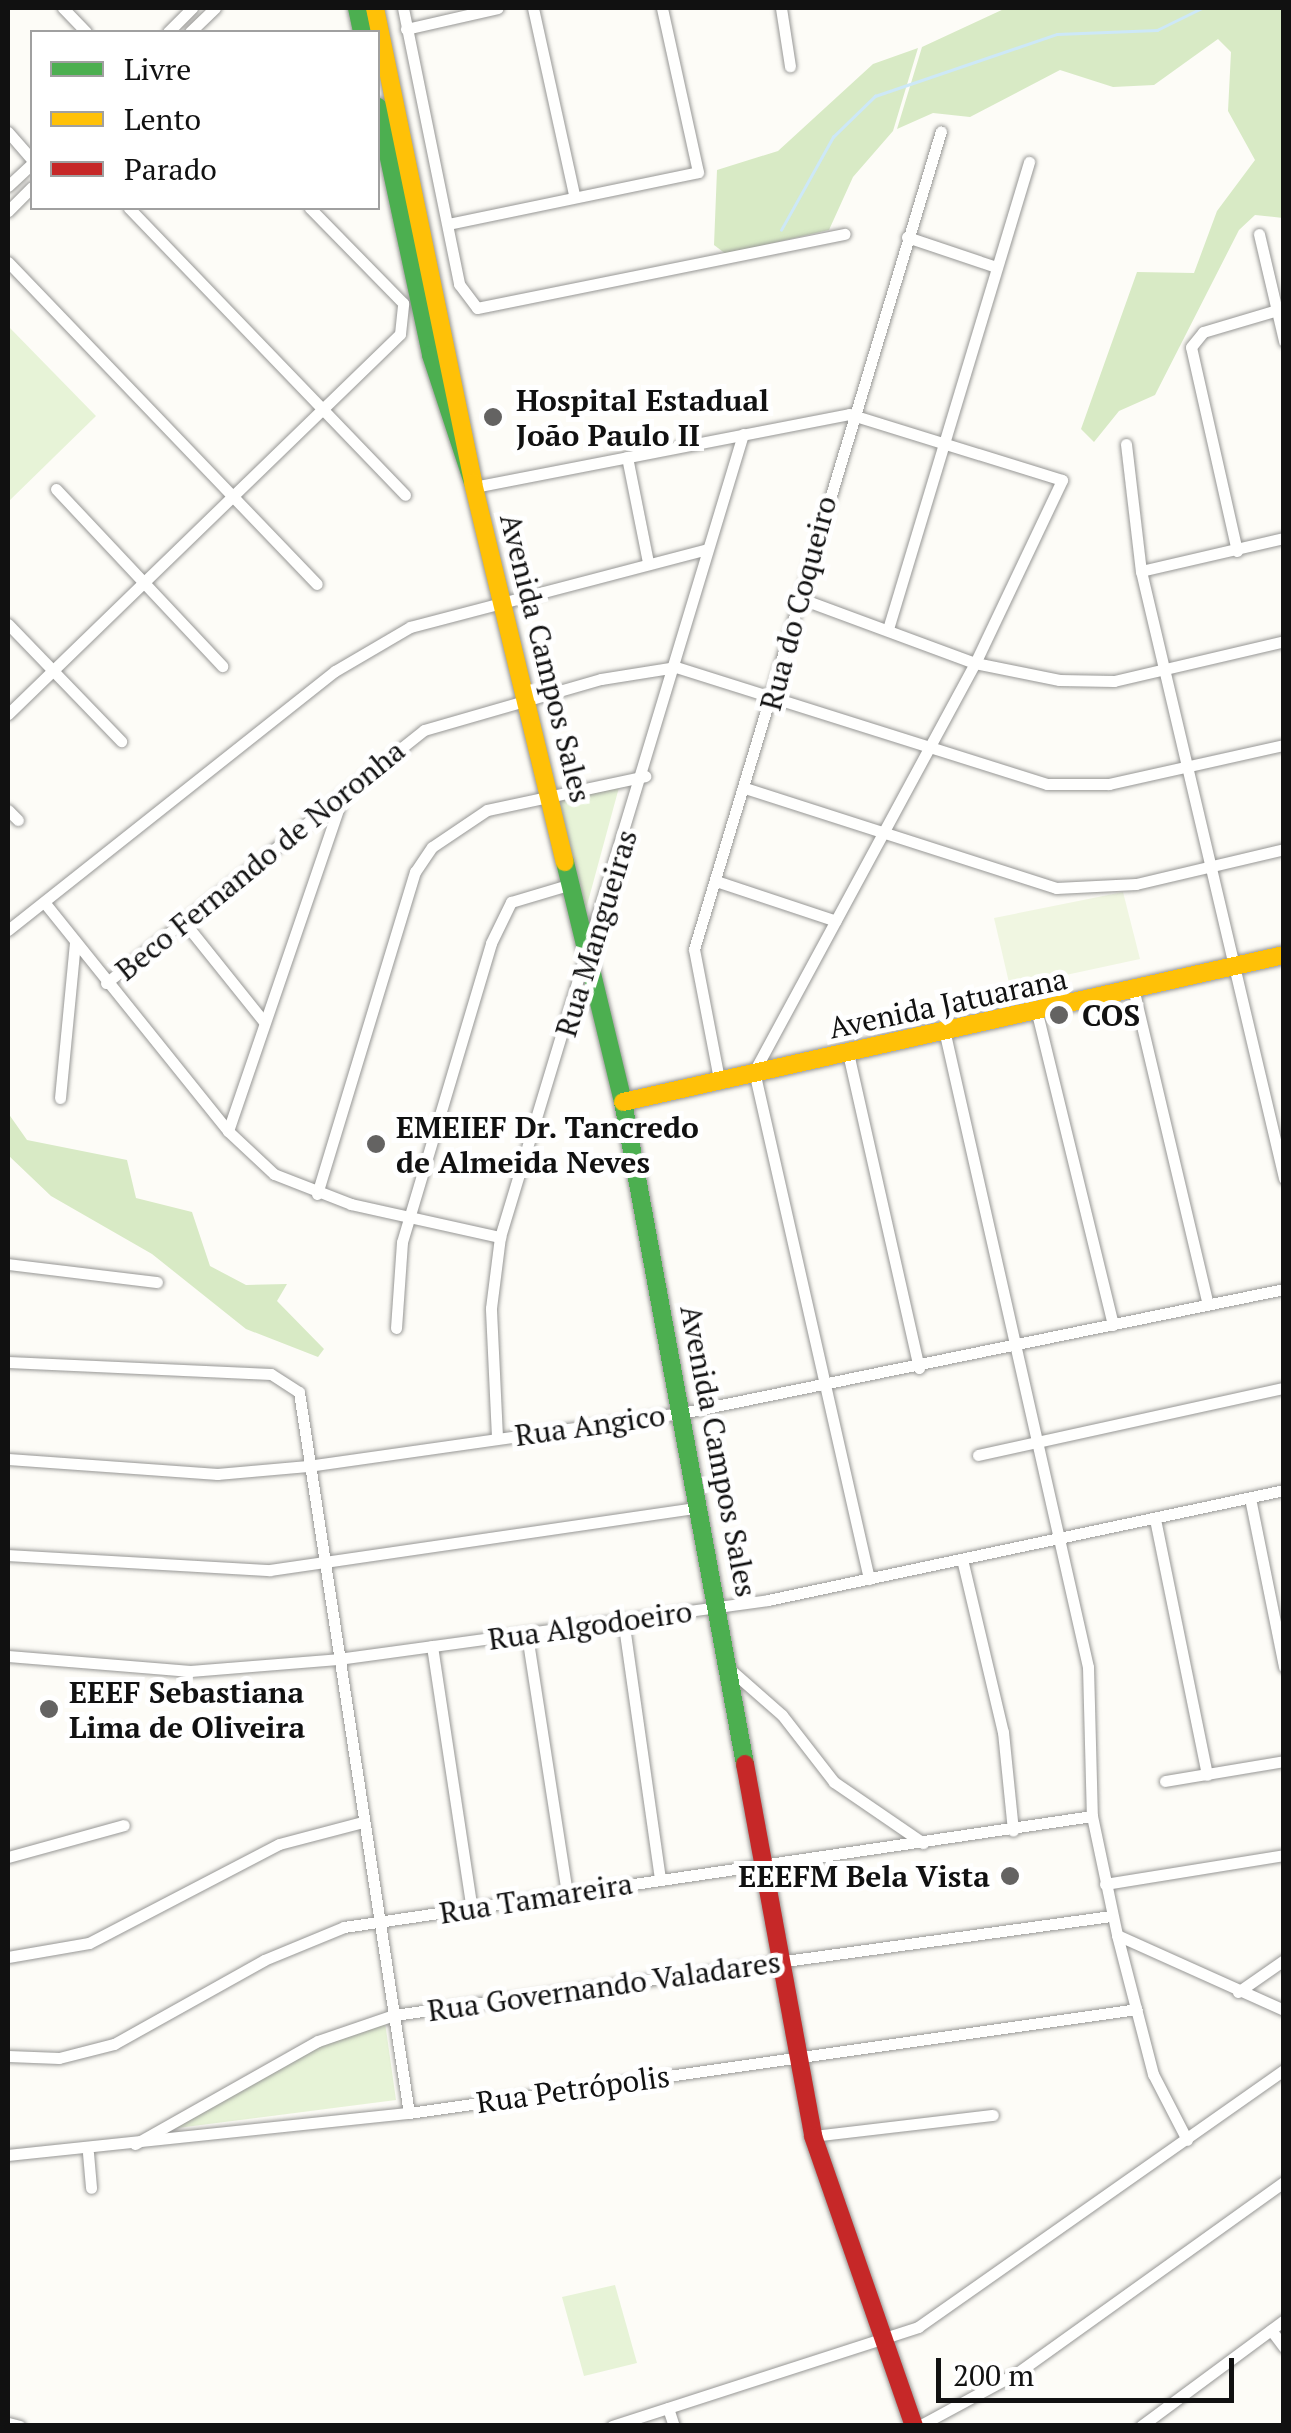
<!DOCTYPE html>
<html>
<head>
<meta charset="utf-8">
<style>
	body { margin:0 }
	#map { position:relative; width:1291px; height:2433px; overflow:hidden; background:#fdfcf7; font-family:"PT Serif",serif }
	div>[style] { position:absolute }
	.green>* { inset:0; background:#e7f3d7 }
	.forest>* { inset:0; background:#d8eac5 }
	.pitch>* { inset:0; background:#f0f6e1 }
	.stream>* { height:2.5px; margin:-1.25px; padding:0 1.25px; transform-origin:1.25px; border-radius:1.25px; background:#cde8f7 }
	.roads { filter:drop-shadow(0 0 2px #979795) drop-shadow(0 0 2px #979795) }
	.street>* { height:11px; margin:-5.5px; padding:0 5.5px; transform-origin:5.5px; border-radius:5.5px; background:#fffffe }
	.fast>* { height:18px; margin:-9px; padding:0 9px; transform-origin:9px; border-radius:9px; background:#4caf50 }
	.slow>* { height:18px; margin:-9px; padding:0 9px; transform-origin:9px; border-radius:9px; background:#ffc107 }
	.jam>* { height:18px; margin:-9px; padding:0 9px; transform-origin:9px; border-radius:9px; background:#c62828 }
	.dots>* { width:28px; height:28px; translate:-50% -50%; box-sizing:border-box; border:5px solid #fff; border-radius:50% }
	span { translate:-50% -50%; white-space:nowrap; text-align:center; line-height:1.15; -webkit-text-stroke:10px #fff; paint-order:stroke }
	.poi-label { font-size:30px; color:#111; font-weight:700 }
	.left { translate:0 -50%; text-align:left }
	.right { translate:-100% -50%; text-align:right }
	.street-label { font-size:30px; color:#111 }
	.frame { position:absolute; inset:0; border:10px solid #111; pointer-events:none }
	.legend { position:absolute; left:30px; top:30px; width:350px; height:180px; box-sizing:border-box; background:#fff; border:2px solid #a0a0a0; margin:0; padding:12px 18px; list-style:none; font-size:30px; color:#111 }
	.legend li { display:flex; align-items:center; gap:20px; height:50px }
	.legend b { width:50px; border:2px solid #a0a0a0 }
	.scale { position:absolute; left:936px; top:2358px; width:298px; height:45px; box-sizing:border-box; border:5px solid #111; border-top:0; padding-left:12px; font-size:30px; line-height:35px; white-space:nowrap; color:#111; -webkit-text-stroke:8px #fff; paint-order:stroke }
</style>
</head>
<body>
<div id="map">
	<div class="green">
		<i style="clip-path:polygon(8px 326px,96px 416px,8px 502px)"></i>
		<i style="clip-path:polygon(621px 780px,586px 909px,557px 794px)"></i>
		<i style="clip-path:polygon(384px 2015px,396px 2100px,146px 2132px)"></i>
		<i style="clip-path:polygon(615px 2285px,637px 2363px,584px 2376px,562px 2297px)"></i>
	</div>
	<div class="forest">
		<i style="clip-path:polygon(1006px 8px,1283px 8px,1283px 218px,1255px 215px,1239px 230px,1155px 395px,1119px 411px,1094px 442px,1081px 429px,1137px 272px,1194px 273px,1217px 211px,1255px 160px,1228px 111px,1231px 52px,1218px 39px,1154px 85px,1113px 87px,1060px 70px,970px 117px,933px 113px,897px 129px,922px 47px)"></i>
		<i style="clip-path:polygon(918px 48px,893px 131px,853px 177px,829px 230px,726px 254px,714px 245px,717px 170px,778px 151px,873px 64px)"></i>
		<i style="clip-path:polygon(8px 1113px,27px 1140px,127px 1160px,136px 1198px,192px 1212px,210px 1266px,246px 1285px,287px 1284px,277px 1301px,324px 1349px,318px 1357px,246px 1329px,152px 1254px,51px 1196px,8px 1155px)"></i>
	</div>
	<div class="pitch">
		<i style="clip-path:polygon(1123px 892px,1140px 959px,1010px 987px,994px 918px)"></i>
	</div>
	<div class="stream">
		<i style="left:781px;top:230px;width:107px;rotate:-60.8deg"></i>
		<i style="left:833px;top:137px;width:59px;rotate:-44.3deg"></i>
		<i style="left:875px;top:96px;width:192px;rotate:-18.8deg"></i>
		<i style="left:1057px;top:34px;width:100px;rotate:-2.3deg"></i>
		<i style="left:1157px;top:30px;width:50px;rotate:-26.1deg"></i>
	</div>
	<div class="roads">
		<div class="street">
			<i style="left:63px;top:8px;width:33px;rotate:46deg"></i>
			<i style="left:403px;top:8px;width:282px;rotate:78.5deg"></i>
			<i style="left:459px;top:284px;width:30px;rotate:53deg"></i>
			<i style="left:477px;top:308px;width:375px;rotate:-11.4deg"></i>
			<i style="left:533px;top:8px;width:191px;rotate:77.6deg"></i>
			<i style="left:781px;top:8px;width:59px;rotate:81.2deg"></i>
			<i style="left:406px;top:29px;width:94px;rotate:-12.9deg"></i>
			<i style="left:168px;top:32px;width:34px;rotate:-45deg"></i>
			<i style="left:190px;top:32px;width:35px;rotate:-44deg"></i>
			<i style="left:8px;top:132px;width:37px;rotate:49deg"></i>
			<i style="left:8px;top:186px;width:33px;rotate:-43deg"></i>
			<i style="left:129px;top:208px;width:398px;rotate:46.1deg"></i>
			<i style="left:8px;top:211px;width:34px;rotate:-45deg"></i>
			<i style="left:448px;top:224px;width:255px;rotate:-11.7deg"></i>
			<i style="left:698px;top:172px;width:168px;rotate:-102.4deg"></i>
			<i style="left:1259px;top:234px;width:110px;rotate:76.8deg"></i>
			<i style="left:907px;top:237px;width:94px;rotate:18.6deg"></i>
			<i style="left:8px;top:262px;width:446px;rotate:46.2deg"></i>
			<i style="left:1126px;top:444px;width:128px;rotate:83.3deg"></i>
			<i style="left:1141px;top:571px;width:624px;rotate:76.74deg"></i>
			<i style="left:627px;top:457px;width:107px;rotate:78.7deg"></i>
			<i style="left:474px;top:487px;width:382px;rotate:-11deg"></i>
			<i style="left:849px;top:414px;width:223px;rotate:17.2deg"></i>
			<i style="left:1062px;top:480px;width:203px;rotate:115.4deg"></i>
			<i style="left:975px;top:663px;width:464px;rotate:118.4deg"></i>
			<i style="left:754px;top:1071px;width:521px;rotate:77.24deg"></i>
			<i style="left:56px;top:489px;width:243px;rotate:46.8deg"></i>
			<i style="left:1237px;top:551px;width:209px;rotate:-102.7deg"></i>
			<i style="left:1191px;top:347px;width:19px;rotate:-51deg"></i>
			<i style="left:1203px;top:332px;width:84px;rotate:-16.5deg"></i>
			<i style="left:1141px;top:571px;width:147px;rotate:-13deg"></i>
			<i style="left:799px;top:598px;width:188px;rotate:20.3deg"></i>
			<i style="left:975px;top:663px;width:86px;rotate:11.4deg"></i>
			<i style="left:1059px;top:680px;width:55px;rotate:1deg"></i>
			<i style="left:1114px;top:681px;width:175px;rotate:-13.2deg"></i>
			<i style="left:8px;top:624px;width:163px;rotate:46deg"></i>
			<i style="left:888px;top:629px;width:488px;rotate:-73.2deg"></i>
			<i style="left:8px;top:714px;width:546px;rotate:-44.11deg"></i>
			<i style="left:400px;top:334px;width:31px;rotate:-84deg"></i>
			<i style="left:403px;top:303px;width:133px;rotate:-134.4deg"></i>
			<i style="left:745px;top:788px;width:327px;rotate:17.8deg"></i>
			<i style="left:1056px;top:888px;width:80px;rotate:-2.9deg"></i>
			<i style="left:1136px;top:884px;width:152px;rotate:-13.3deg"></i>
			<i style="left:8px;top:810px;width:14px;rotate:45deg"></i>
			<i style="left:716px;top:881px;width:126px;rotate:18.4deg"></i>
			<i style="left:44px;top:902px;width:294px;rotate:51.2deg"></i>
			<i style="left:228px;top:1131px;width:63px;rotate:43.1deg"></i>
			<i style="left:274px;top:1174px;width:83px;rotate:21.3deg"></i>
			<i style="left:351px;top:1204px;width:153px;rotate:12.5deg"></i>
			<i style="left:184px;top:922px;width:128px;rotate:51.3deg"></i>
			<i style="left:8px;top:930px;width:417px;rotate:-38.4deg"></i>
			<i style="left:335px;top:671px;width:87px;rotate:-30.4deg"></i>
			<i style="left:410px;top:627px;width:307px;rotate:-14.7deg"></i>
			<i style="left:106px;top:983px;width:406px;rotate:-38.5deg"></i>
			<i style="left:424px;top:730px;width:184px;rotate:-16.1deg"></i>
			<i style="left:601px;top:679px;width:76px;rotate:-9.1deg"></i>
			<i style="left:676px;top:667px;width:389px;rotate:17.5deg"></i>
			<i style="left:1047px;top:784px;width:62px"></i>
			<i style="left:1109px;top:784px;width:179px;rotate:-12.6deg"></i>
			<i style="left:1134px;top:992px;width:318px;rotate:76.7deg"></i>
			<i style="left:1037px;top:1013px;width:321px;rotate:76.3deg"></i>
			<i style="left:945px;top:1034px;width:649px;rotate:77.27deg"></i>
			<i style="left:1088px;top:1667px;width:149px;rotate:88.5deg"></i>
			<i style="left:1092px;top:1816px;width:122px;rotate:78.1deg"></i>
			<i style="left:1117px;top:1935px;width:183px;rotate:24.2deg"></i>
			<i style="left:848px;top:1053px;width:323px;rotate:77.3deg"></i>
			<i style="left:719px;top:1079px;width:132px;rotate:-100.9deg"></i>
			<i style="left:694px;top:949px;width:854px;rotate:-73.2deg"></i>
			<i style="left:60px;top:1098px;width:156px;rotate:-84.5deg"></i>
			<i style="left:228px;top:1131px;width:358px;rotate:-71.1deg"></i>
			<i style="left:317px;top:1194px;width:337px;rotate:-73.1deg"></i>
			<i style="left:415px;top:872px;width:30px;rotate:-56deg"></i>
			<i style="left:432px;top:847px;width:66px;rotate:-33.9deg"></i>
			<i style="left:487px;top:810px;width:162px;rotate:-12.1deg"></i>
			<i style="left:8px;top:1264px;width:150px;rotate:6.9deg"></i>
			<i style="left:396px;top:1328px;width:86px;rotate:-86deg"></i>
			<i style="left:402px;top:1242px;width:312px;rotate:-73.4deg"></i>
			<i style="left:491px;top:943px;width:46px;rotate:-64deg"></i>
			<i style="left:511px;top:902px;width:63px;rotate:-16.7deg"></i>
			<i style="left:8px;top:1362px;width:263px;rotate:2.6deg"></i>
			<i style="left:271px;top:1374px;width:33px;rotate:33deg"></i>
			<i style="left:299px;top:1392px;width:729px;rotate:81.33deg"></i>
			<i style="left:497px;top:1437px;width:129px;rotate:-92.7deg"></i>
			<i style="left:491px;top:1308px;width:72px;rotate:-82.8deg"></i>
			<i style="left:500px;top:1237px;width:839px;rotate:-73.16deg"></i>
			<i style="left:978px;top:1455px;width:313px;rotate:-12.4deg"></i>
			<i style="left:8px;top:1459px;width:210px;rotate:4.1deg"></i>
			<i style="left:217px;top:1474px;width:91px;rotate:-5deg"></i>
			<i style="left:308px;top:1466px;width:378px;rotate:-8.1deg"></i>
			<i style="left:682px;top:1413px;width:615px;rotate:-11.64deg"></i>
			<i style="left:1250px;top:1498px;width:172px;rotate:78.6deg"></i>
			<i style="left:1155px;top:1519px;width:261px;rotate:78.5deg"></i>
			<i style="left:8px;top:1555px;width:262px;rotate:3.3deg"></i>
			<i style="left:270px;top:1570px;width:435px;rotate:-8.3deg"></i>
			<i style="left:962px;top:1559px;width:178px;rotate:76.7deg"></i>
			<i style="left:1003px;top:1732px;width:99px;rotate:84.2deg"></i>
			<i style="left:623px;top:1619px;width:263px;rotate:81.9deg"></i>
			<i style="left:527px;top:1635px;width:261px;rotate:81.2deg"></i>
			<i style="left:432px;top:1646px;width:266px;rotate:81.4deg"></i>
			<i style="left:8px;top:1656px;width:183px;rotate:4.7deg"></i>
			<i style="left:190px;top:1671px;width:148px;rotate:-4.6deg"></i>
			<i style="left:338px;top:1659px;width:434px;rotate:-7.8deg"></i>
			<i style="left:768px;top:1600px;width:528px;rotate:-12.03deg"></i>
			<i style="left:733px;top:1672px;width:65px;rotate:41.3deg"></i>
			<i style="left:782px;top:1715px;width:85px;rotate:52.2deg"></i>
			<i style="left:834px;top:1782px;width:108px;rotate:34.4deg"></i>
			<i style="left:1165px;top:1781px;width:121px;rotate:-9.5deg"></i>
			<i style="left:8px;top:1857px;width:120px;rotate:-15.4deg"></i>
			<i style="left:1105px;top:1884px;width:181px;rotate:-9.2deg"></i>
			<i style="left:1117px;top:1935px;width:144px;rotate:75.5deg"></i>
			<i style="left:1153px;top:2074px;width:74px;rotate:62.7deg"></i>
			<i style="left:8px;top:1957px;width:82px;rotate:-9.8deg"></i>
			<i style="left:89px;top:1943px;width:214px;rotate:-27.5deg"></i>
			<i style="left:279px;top:1844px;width:87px;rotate:-14.7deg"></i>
			<i style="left:1238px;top:1992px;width:56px;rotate:-34.8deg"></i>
			<i style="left:8px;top:2056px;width:51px;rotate:2.2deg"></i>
			<i style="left:59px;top:2058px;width:57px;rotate:-14.3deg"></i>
			<i style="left:114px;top:2044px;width:172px;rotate:-29.2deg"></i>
			<i style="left:264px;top:1960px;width:87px;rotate:-22.4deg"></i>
			<i style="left:344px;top:1927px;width:756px;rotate:-8.44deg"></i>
			<i style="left:813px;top:2136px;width:181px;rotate:-6.7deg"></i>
			<i style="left:135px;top:2144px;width:210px;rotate:-29.4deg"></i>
			<i style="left:318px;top:2041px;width:80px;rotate:-18.9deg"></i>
			<i style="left:394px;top:2015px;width:724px;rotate:-7.86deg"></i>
			<i style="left:88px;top:2153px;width:35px;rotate:85deg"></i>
			<i style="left:8px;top:2155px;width:403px;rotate:-6deg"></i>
			<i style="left:409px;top:2113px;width:735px;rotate:-8.13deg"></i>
			<i style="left:1271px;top:2330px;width:21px;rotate:53deg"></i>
			<i style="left:668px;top:2408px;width:19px;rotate:72deg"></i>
			<i style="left:8px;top:2423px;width:12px;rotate:14deg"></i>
			<i style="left:612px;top:2426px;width:322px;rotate:-17.9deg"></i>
			<i style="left:918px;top:2327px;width:447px;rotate:-35.1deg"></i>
			<i style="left:919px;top:2426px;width:111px;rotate:-28.4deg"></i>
			<i style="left:1017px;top:2373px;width:328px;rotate:-35.6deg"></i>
			<i style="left:1141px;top:2426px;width:178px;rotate:-36.5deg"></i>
		</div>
		<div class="fast">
			<i style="left:357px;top:8px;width:25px;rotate:78deg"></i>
			<i style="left:378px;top:107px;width:254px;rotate:77.9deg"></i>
			<i style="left:431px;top:355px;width:135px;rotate:71.8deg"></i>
			<i style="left:565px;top:862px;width:247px;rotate:76.4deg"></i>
			<i style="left:623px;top:1102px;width:673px;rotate:79.56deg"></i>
		</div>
		<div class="slow">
			<i style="left:375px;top:8px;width:485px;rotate:78.3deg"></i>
			<i style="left:473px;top:483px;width:390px;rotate:76.4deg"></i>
			<i style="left:623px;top:1102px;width:677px;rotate:-12.54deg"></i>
		</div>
		<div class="jam">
			<i style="left:745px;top:1764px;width:378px;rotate:79.6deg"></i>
			<i style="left:813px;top:2136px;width:307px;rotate:70.8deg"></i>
		</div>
	</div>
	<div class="dots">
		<i style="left:493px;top:417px;background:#646362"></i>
		<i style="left:1059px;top:1015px;background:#646362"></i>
		<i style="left:376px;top:1144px;background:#646362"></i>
		<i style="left:49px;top:1709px;background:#646362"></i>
		<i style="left:1010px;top:1876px;background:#646362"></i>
	</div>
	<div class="poi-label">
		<span class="left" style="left:516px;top:417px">Hospital Estadual<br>João Paulo II</span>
		<span class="left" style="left:1082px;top:1015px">COS</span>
		<span class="left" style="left:396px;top:1144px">EMEIEF Dr. Tancredo<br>de Almeida Neves</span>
		<span class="left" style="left:69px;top:1709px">EEEF Sebastiana<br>Lima de Oliveira</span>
		<span class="right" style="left:990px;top:1876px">EEEFM Bela Vista</span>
	</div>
	<div class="street-label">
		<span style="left:798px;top:603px;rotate:-75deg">Rua do Coqueiro</span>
		<span style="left:546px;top:658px;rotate:76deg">Avenida Campos Sales</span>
		<span style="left:260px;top:860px;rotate:-39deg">Beco Fernando de Noronha</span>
		<span style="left:596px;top:933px;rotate:-73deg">Rua Mangueiras</span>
		<span style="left:948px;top:1003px;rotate:-12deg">Avenida Jatuarana</span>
		<span style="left:590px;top:1425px;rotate:-8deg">Rua Angico</span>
		<span style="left:719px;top:1451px;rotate:79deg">Avenida Campos Sales</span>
		<span style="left:590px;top:1625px;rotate:-8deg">Rua Algodoeiro</span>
		<span style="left:536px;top:1898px;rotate:-9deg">Rua Tamareira</span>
		<span style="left:604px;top:1986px;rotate:-8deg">Rua Governando Valadares</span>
		<span style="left:573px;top:2089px;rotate:-8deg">Rua Petrópolis</span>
	</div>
	<div class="frame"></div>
	<ul class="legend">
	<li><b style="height:12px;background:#4caf50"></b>Livre</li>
	<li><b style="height:12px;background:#ffc107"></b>Lento</li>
	<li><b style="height:12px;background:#c62828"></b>Parado</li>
	</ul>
	<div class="scale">200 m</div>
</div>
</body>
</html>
